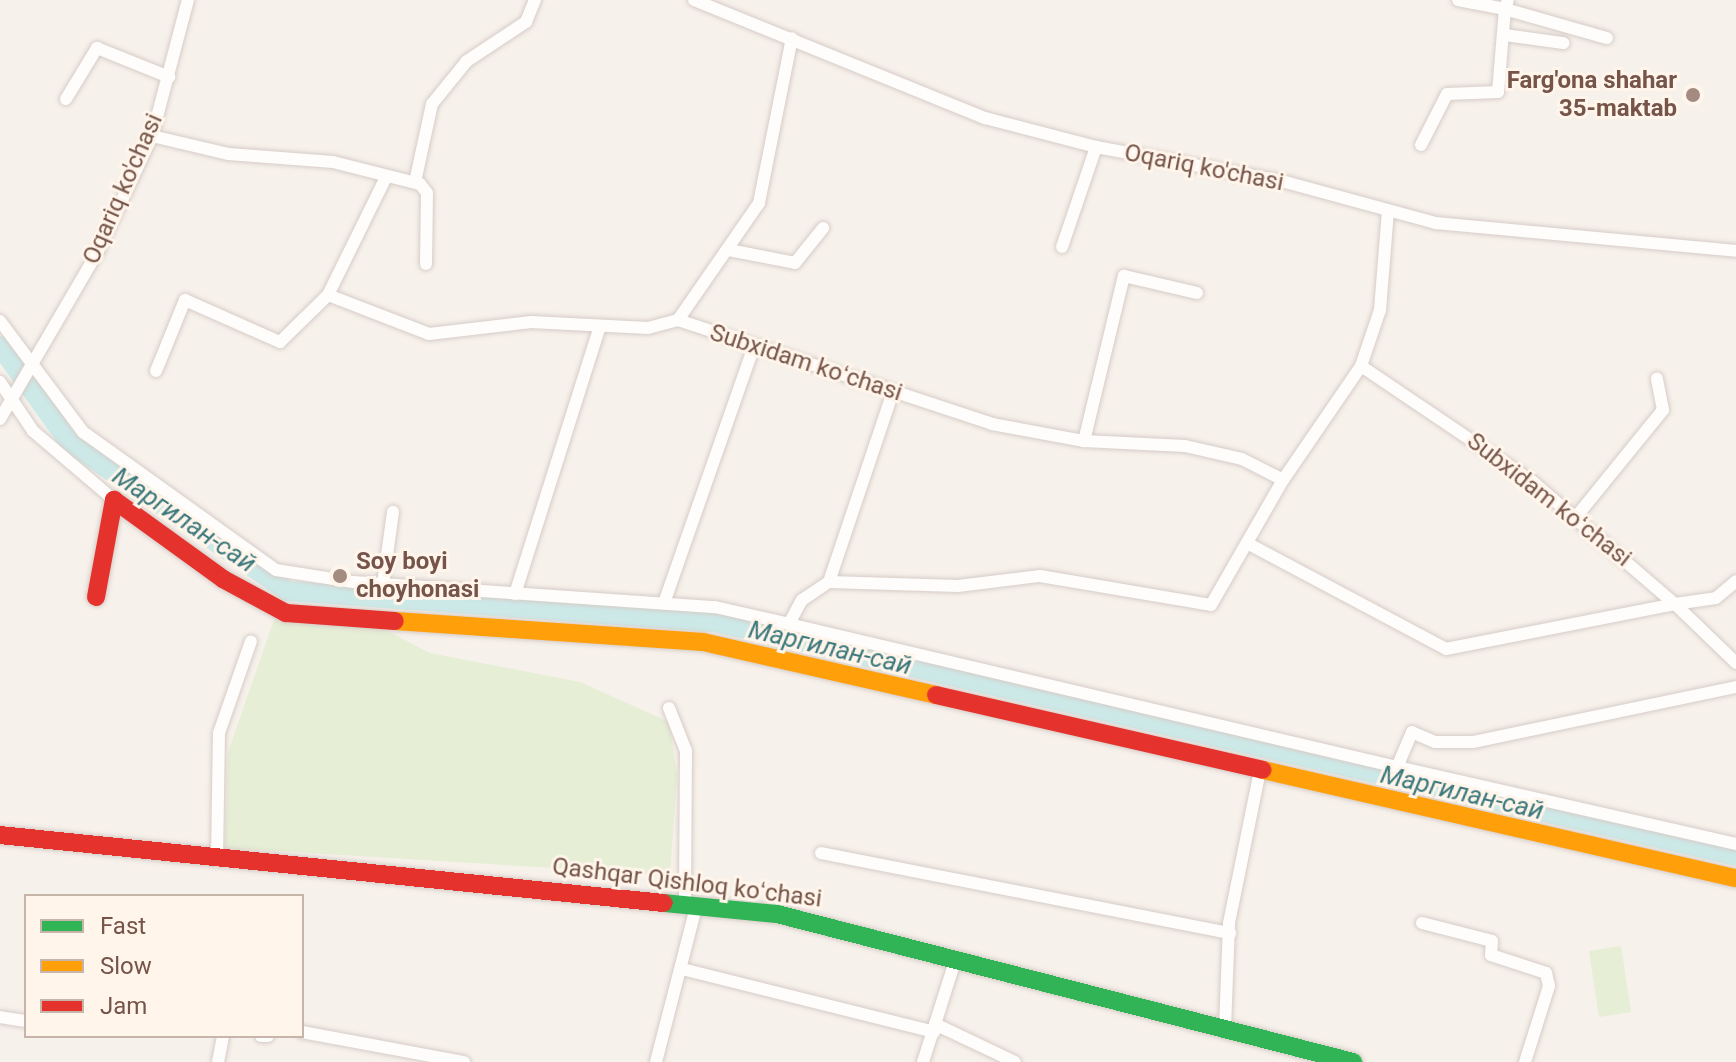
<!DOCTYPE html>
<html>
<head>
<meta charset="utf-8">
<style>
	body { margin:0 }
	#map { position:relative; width:1736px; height:1062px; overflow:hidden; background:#f7f1eb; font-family:Roboto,sans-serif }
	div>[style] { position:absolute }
	.green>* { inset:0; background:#e6eed5 }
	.river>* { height:20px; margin:-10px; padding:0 10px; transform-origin:10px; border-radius:10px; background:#cce9e8 }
	.roads { filter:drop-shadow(0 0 2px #d6ccc7) drop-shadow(0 0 2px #d6ccc7) }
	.street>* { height:12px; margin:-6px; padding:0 6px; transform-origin:6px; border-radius:6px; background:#fefdfc }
	.fast>* { height:18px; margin:-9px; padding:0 9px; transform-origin:9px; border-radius:9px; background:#30b455 }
	.slow>* { height:18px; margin:-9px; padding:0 9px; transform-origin:9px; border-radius:9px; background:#ff9f0a }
	.jam>* { height:18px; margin:-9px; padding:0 9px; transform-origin:9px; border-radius:9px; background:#e5322d }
	.dots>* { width:22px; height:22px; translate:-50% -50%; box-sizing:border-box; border:4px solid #fff5eb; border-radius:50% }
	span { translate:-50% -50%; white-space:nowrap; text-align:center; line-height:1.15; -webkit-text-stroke:6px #fff5eb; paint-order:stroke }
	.poi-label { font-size:24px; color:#765449; font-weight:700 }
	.right { translate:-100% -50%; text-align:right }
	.left { translate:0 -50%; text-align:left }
	.street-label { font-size:24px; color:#765449 }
	.water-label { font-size:26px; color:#3c797c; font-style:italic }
	.legend { position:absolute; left:24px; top:894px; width:280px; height:144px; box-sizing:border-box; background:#fff5eb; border:2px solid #c8b5aa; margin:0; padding:10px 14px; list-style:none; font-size:24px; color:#765449 }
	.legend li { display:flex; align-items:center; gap:16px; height:40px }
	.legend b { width:40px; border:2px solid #c8b5aa }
</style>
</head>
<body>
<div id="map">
	<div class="green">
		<i style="clip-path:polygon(276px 614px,376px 625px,430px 653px,580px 682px,669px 722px,677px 774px,670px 875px,225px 848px,228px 752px)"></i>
		<i style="clip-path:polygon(1621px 946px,1631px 1012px,1599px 1017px,1589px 951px)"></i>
	</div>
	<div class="river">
		<i style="left:0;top:346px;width:120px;rotate:54.2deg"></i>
		<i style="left:70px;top:443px;width:263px;rotate:34.2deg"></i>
		<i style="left:288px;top:591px;width:432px;rotate:4.2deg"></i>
		<i style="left:719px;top:623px;width:1043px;rotate:12.9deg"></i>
	</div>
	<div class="roads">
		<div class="street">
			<i style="left:694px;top:0;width:314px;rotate:22.1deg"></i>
			<i style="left:985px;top:118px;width:115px;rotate:14.6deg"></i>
			<i style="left:1096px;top:147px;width:189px;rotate:10.4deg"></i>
			<i style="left:1282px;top:181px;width:160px;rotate:15.3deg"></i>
			<i style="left:1436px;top:223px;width:301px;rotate:5.3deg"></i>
			<i style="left:1458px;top:0;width:48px;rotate:10.8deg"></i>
			<i style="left:1505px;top:9px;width:9px;rotate:-72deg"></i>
			<i style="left:1505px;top:35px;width:59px;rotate:7.9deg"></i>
			<i style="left:66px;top:99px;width:60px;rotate:-58.7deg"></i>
			<i style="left:97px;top:48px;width:78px;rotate:21.9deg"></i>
			<i style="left:152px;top:136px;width:79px;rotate:13.2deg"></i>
			<i style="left:229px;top:154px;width:104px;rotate:4.4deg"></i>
			<i style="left:333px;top:162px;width:90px;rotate:14.2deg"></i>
			<i style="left:420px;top:184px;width:11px;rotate:52deg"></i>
			<i style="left:427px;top:193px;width:71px;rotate:90.8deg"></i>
			<i style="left:1421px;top:145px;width:57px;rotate:-63deg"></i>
			<i style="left:1447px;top:94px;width:51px;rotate:-2.2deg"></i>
			<i style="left:1498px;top:92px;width:83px;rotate:-85.2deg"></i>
			<i style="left:1505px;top:9px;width:106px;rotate:15.9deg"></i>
			<i style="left:415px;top:182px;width:80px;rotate:-77.7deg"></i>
			<i style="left:432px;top:104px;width:55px;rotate:-50.9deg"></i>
			<i style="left:467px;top:61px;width:71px;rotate:-33.5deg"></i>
			<i style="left:526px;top:22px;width:24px;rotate:-68deg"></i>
			<i style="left:1062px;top:247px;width:106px;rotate:-71.2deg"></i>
			<i style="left:729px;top:250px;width:67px;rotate:11.1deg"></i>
			<i style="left:795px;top:263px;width:45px;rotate:-51.3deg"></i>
			<i style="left:328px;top:295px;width:108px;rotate:21.1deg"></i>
			<i style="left:429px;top:334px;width:103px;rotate:-6.7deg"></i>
			<i style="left:531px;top:322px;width:117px;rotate:2.9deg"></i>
			<i style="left:648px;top:328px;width:31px;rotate:-15deg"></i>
			<i style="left:678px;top:320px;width:331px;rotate:18.3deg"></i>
			<i style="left:992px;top:424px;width:94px;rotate:10.5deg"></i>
			<i style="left:1084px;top:441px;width:101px;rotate:2.8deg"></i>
			<i style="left:1185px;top:446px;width:58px;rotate:12.8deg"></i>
			<i style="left:1242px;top:459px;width:46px;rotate:27.1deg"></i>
			<i style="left:678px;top:320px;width:142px;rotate:-55.3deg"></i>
			<i style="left:759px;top:203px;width:168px;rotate:-78.7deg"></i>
			<i style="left:0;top:321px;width:139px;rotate:53.2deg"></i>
			<i style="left:83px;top:432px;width:237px;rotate:35.6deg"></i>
			<i style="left:276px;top:570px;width:78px;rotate:8.9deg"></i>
			<i style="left:353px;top:582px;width:363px;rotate:4deg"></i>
			<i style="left:715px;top:607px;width:76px;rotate:12.9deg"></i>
			<i style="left:789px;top:624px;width:27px;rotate:-62deg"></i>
			<i style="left:802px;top:600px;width:32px;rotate:-34deg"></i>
			<i style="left:829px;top:582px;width:200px;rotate:-71.4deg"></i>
			<i style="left:1361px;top:366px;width:207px;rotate:34deg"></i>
			<i style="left:1533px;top:482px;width:187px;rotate:40.7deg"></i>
			<i style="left:1675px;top:604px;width:41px;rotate:-8.3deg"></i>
			<i style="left:1716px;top:598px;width:26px;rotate:-40deg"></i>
			<i style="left:156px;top:371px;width:77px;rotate:-67.8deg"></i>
			<i style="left:185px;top:300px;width:104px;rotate:23.9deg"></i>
			<i style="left:280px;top:342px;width:67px;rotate:-44.4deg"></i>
			<i style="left:328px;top:295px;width:131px;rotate:-63.8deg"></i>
			<i style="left:0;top:382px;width:59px;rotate:56deg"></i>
			<i style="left:33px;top:431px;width:106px;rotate:40.4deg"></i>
			<i style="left:0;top:419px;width:194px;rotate:-59.7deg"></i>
			<i style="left:98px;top:251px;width:127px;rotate:-64.8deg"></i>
			<i style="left:152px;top:136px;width:141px;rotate:-75.2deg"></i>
			<i style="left:1084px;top:441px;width:170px;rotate:-76.4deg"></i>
			<i style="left:1124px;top:276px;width:75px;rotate:13.1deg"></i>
			<i style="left:1576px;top:517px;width:138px;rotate:-50.9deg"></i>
			<i style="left:1663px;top:410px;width:32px;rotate:-101deg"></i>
			<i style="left:1247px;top:543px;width:225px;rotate:28deg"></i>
			<i style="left:1446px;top:649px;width:233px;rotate:-11.1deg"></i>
			<i style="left:1675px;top:604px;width:85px;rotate:44deg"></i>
			<i style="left:829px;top:582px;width:129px;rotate:1.8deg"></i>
			<i style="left:958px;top:586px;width:83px;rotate:-7deg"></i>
			<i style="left:1040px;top:576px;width:173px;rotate:9.6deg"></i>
			<i style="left:1211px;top:605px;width:144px;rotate:-60.1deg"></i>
			<i style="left:1283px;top:480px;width:138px;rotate:-55.6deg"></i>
			<i style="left:1361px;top:366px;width:59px;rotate:-71.3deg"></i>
			<i style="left:1380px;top:310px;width:99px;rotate:-85.4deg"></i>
			<i style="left:383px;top:584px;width:73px;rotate:-82.1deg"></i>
			<i style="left:515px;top:594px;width:281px;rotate:-72.4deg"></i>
			<i style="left:664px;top:603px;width:269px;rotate:-70.7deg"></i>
			<i style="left:789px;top:624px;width:625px;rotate:13.24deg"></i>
			<i style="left:1736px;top:687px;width:269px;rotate:168.2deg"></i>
			<i style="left:1473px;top:742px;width:38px;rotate:180deg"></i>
			<i style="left:1435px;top:742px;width:25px;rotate:-157deg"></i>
			<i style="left:1412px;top:732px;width:38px;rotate:113deg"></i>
			<i style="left:1397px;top:767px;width:348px;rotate:12.8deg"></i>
			<i style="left:669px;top:708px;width:46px;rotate:68.4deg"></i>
			<i style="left:686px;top:751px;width:155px;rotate:90.4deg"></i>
			<i style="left:821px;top:853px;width:417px;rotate:11.1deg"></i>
			<i style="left:217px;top:859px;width:126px;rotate:-89.1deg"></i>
			<i style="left:219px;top:733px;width:97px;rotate:-70.8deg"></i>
			<i style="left:1422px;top:923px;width:72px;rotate:14.4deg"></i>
			<i style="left:1492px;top:941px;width:14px;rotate:94deg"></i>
			<i style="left:1491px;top:955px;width:58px;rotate:18.1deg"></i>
			<i style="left:1546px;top:973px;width:13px;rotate:77deg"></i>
			<i style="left:1549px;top:986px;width:80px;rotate:107.5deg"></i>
			<i style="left:682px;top:969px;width:260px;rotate:14deg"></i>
			<i style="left:0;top:1017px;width:26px;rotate:9deg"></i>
			<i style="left:937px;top:1025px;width:86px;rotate:25.4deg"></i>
			<i style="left:1225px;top:1028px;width:105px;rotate:-87.8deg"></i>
			<i style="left:1229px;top:923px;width:151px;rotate:-78.5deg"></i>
			<i style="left:302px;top:1032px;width:165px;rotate:10.5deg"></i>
			<i style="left:261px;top:1036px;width:7px"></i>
			<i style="left:218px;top:1062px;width:26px;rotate:-79deg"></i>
			<i style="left:656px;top:1062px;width:160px;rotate:-75.5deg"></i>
			<i style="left:923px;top:1062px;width:106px;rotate:-72.4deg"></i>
		</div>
		<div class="fast">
			<i style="left:664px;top:903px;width:114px;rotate:5.6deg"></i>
			<i style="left:777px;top:914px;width:595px;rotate:14.41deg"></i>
		</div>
		<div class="slow">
			<i style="left:395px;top:621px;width:309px;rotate:3.9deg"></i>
			<i style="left:703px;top:642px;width:239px;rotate:12.8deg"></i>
			<i style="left:1263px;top:770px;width:485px;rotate:12.9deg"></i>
		</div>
		<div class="jam">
			<i style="left:96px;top:597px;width:99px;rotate:-79.5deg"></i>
			<i style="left:114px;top:500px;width:135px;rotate:35.9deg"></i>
			<i style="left:223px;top:579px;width:72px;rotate:28.4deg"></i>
			<i style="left:286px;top:613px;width:109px;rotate:4.2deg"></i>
			<i style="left:936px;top:695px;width:335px;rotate:12.9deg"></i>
			<i style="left:0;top:835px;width:667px;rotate:5.85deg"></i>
		</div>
	</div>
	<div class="dots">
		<i style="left:1693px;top:95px;background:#a38b82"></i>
		<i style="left:340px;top:576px;background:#a38b82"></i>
	</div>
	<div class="poi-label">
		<span class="right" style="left:1677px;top:95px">Farg'ona shahar<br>35-maktab</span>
		<span class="left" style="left:356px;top:576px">Soy boyi<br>choyhonasi</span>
	</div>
	<div class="street-label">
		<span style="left:1204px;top:168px;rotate:11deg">Oqariq ko'chasi</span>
		<span style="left:123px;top:189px;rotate:-66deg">Oqariq ko'chasi</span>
		<span style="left:806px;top:363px;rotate:18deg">Subxidam koʻchasi</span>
		<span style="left:1549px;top:500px;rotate:38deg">Subxidam koʻchasi</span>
		<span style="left:687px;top:883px;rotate:7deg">Qashqar Qishloq koʻchasi</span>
	</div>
	<div class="water-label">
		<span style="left:184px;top:520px;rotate:34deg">Маргилан-сай</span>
		<span style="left:830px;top:648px;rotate:13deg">Маргилан-сай</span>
		<span style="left:1462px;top:793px;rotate:13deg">Маргилан-сай</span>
	</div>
	<ul class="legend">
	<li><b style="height:10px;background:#30b455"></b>Fast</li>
	<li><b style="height:10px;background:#ff9f0a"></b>Slow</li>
	<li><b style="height:10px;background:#e5322d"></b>Jam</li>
	</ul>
</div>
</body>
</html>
